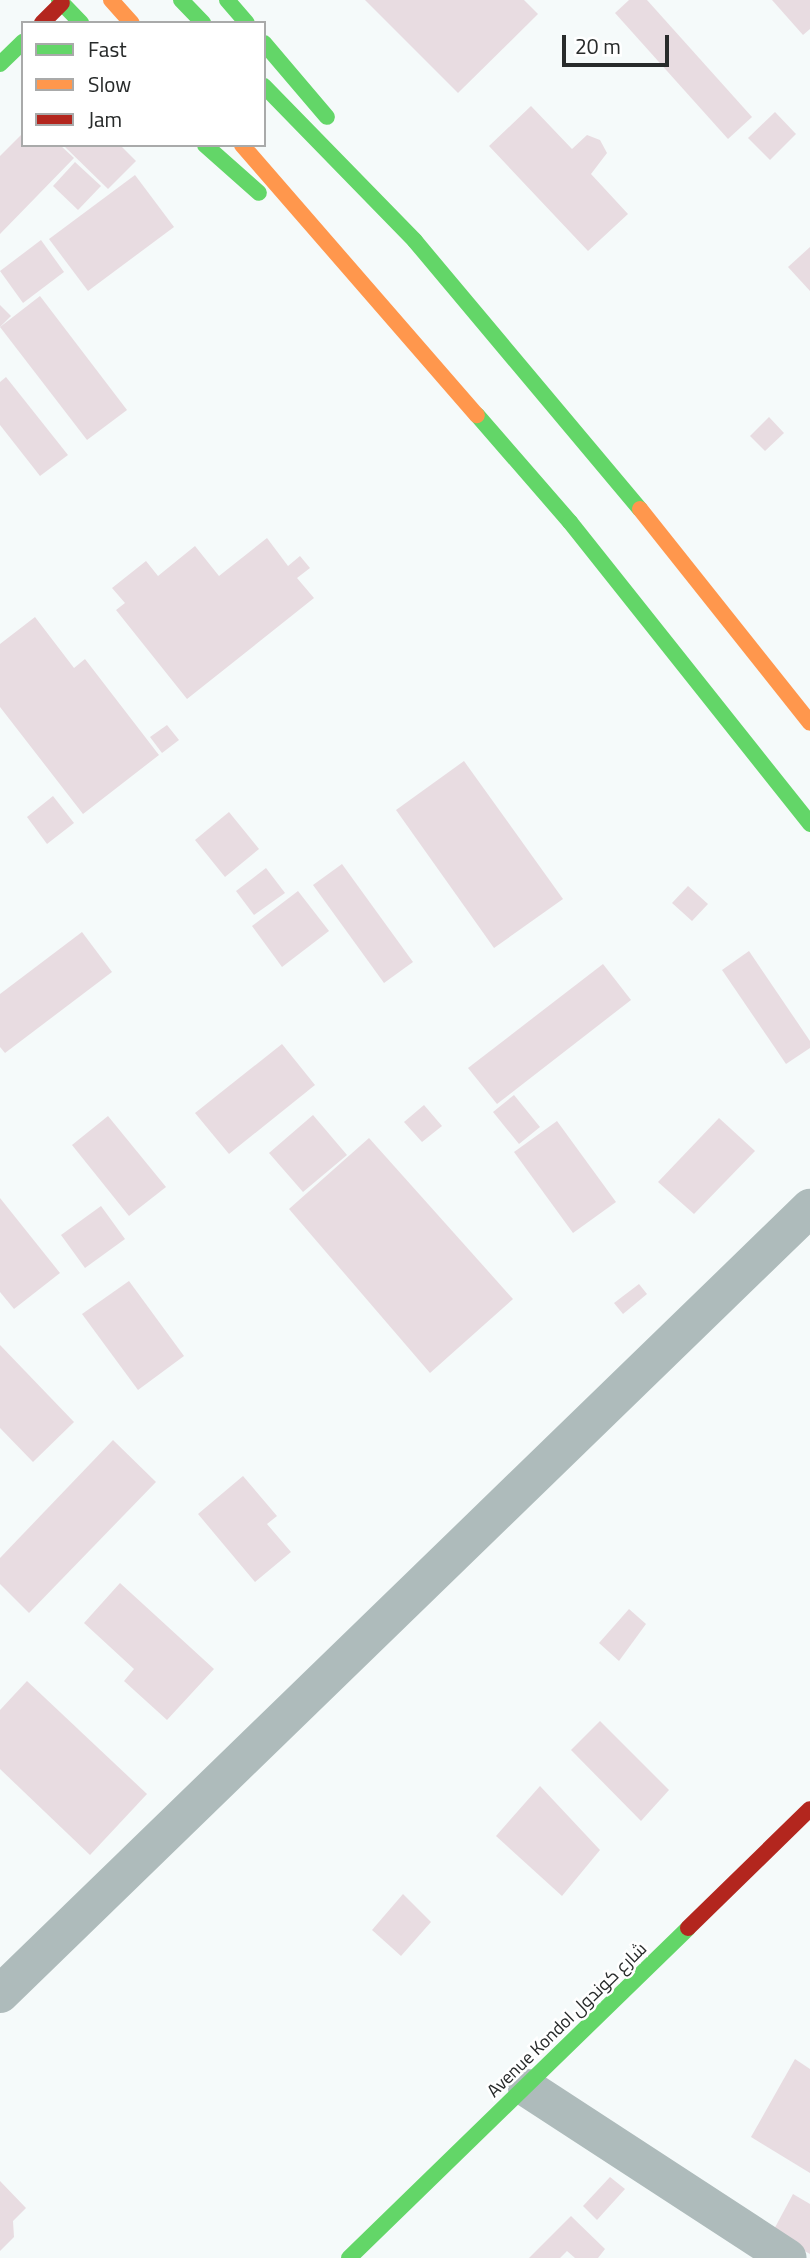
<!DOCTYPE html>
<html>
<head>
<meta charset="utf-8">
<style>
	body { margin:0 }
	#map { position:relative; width:810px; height:2258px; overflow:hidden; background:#f5fafa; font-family:Georgia,Cairo,serif }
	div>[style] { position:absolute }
	.building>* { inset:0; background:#e8dce1 }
	.street>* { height:38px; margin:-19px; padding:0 19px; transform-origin:19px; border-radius:19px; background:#aebbbb }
	.fast>* { height:16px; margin:-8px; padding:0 8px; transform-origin:8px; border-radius:8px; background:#63d668 }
	.slow>* { height:16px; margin:-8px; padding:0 8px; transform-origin:8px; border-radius:8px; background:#ff974d }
	.jam>* { height:16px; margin:-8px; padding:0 8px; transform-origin:8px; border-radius:8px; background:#b3261e }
	span { translate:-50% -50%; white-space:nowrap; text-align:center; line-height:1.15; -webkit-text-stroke:5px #fff; paint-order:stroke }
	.street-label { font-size:18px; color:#282b2b }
	.legend { position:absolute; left:21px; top:21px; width:245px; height:126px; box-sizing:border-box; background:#fff; border:2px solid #a9aaaa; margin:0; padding:9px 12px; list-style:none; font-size:21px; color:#282b2b }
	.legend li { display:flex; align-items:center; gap:14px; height:35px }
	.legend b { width:35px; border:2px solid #a9aaaa }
	.scale { position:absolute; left:562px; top:35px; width:107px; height:32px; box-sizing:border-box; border:4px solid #282b2b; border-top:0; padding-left:9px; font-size:21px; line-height:24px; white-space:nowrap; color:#282b2b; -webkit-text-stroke:5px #fff; paint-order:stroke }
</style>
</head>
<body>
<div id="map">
	<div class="building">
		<i style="clip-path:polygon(365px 0,524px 0,538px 14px,458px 93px)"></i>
		<i style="clip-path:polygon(629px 0,647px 0,752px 117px,728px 139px,615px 13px)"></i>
		<i style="clip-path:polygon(772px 0,810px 0,810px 29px,803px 35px)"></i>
		<i style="clip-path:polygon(531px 106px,572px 149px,587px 135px,600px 140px,607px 153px,591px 174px,628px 214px,588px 251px,489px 146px)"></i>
		<i style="clip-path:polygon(775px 112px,796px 134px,770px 160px,748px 138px)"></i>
		<i style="clip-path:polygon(23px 133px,23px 145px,60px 145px,74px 158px,0 234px,0 156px)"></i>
		<i style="clip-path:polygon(63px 145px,120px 145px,136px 161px,108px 189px)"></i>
		<i style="clip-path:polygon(75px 162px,101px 186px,78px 210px,53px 186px)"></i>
		<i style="clip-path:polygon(135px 175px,174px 227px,88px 291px,49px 239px)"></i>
		<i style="clip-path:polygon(41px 240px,64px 272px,23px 303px,0 271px)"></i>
		<i style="clip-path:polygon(810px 247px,810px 291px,788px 267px)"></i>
		<i style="clip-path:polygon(40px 296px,127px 410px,87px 440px,0 327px)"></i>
		<i style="clip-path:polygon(0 305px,11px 316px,0 327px)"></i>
		<i style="clip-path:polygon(6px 377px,68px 455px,40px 476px,0 425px,0 382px)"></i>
		<i style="clip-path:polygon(769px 417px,784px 433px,765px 451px,750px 436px)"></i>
		<i style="clip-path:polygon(267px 538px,288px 566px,300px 556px,310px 568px,297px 578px,314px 598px,187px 699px,116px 610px,125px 603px,112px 588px,146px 561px,158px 576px,195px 546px,219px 576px)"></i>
		<i style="clip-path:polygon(35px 617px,74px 668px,85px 659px,159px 755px,83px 814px,0 707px,0 644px)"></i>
		<i style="clip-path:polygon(167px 725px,179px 740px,162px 753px,150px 737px)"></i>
		<i style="clip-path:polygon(464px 761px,563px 899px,494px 948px,396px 810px)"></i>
		<i style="clip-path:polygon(53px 796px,74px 823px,47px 844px,27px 817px)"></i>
		<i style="clip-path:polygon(229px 812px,259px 849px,225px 877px,195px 840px)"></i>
		<i style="clip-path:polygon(342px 864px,413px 962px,384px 983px,313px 885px)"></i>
		<i style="clip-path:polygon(266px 868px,285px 893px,254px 915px,236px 891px)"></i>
		<i style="clip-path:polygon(688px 886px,708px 904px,692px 921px,672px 903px)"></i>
		<i style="clip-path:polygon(298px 891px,329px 931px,282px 967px,252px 926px)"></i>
		<i style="clip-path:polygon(82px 932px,112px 972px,5px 1053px,0 1047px,0 994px)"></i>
		<i style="clip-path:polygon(749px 951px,810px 1041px,810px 1048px,786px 1064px,722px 970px)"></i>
		<i style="clip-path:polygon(603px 964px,631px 1000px,497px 1104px,468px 1068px)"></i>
		<i style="clip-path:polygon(282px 1044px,315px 1085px,229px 1154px,195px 1113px)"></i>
		<i style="clip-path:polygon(514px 1095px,540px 1127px,519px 1144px,493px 1112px)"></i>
		<i style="clip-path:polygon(424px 1105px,442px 1126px,422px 1142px,404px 1122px)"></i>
		<i style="clip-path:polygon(313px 1115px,347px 1155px,303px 1192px,269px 1153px)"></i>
		<i style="clip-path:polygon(108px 1116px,166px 1187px,129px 1216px,72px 1145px)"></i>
		<i style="clip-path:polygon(719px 1118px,755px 1151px,694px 1214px,658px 1182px)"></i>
		<i style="clip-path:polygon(557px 1121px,616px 1202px,573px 1233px,514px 1152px)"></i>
		<i style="clip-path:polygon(369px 1138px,513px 1299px,430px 1373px,289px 1209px)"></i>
		<i style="clip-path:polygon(0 1198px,60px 1273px,14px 1309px,0 1292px)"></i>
		<i style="clip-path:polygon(101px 1206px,125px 1239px,85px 1268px,61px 1235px)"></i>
		<i style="clip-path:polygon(129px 1281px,184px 1356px,138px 1390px,82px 1314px)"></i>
		<i style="clip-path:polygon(639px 1284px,647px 1294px,623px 1314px,614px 1303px)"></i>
		<i style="clip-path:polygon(0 1345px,74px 1422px,33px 1462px,0 1428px)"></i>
		<i style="clip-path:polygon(113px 1440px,156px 1482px,29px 1613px,0 1584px,0 1558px)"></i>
		<i style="clip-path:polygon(243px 1476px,277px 1516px,267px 1524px,291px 1552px,255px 1582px,198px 1514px)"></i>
		<i style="clip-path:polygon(120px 1583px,214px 1669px,167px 1720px,124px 1681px,134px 1669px,84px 1623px)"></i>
		<i style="clip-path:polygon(629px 1609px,646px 1624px,619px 1661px,599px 1643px)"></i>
		<i style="clip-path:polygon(27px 1681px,147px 1794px,90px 1855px,0 1769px,0 1710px)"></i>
		<i style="clip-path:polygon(600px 1721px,669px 1790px,641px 1821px,571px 1750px)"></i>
		<i style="clip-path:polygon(540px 1786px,600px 1850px,562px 1896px,496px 1836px)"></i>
		<i style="clip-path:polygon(403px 1894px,431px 1922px,401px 1956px,372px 1930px)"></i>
		<i style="clip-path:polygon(795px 2059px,810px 2069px,810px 2173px,751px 2137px)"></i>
		<i style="clip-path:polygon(610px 2177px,625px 2189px,597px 2220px,583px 2206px)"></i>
		<i style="clip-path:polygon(0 2181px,26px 2208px,13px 2221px,14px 2237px,0 2251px)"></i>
		<i style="clip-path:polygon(793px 2194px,810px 2204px,810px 2254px,772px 2233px)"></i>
		<i style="clip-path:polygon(571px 2216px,605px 2249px,598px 2258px,575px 2258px,567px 2251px,560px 2258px,529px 2258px)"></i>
	</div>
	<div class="street">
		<i style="left:0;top:1994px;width:1129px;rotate:-44.14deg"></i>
		<i style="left:527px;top:2088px;width:311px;rotate:33.1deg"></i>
	</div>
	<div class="fast">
		<i style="left:59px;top:0;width:32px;rotate:46deg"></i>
		<i style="left:181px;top:0;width:32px;rotate:46deg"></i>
		<i style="left:227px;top:0;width:30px;rotate:49deg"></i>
		<i style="left:264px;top:43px;width:97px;rotate:49.6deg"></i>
		<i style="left:0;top:64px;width:32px;rotate:-44deg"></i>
		<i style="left:264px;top:86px;width:216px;rotate:45.7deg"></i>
		<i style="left:415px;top:241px;width:350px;rotate:50deg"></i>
		<i style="left:205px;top:145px;width:72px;rotate:41.6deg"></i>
		<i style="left:477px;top:415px;width:142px;rotate:49deg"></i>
		<i style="left:570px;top:522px;width:386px;rotate:51.5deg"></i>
		<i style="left:349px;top:2258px;width:473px;rotate:-44.2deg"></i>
	</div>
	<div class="slow">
		<i style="left:111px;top:0;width:31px;rotate:48deg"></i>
		<i style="left:242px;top:145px;width:358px;rotate:49deg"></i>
		<i style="left:640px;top:509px;width:273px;rotate:51.5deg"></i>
	</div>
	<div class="jam">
		<i style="left:42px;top:23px;width:28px;rotate:-45deg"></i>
		<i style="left:688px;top:1928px;width:170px;rotate:-44.3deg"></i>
	</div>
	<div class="street-label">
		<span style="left:567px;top:2020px;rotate:-44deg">Avenue Kondol شارع كوندول</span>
	</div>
	<ul class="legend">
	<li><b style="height:9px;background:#63d668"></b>Fast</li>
	<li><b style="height:9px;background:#ff974d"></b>Slow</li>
	<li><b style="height:9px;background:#b3261e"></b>Jam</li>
	</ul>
	<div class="scale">20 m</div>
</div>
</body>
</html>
